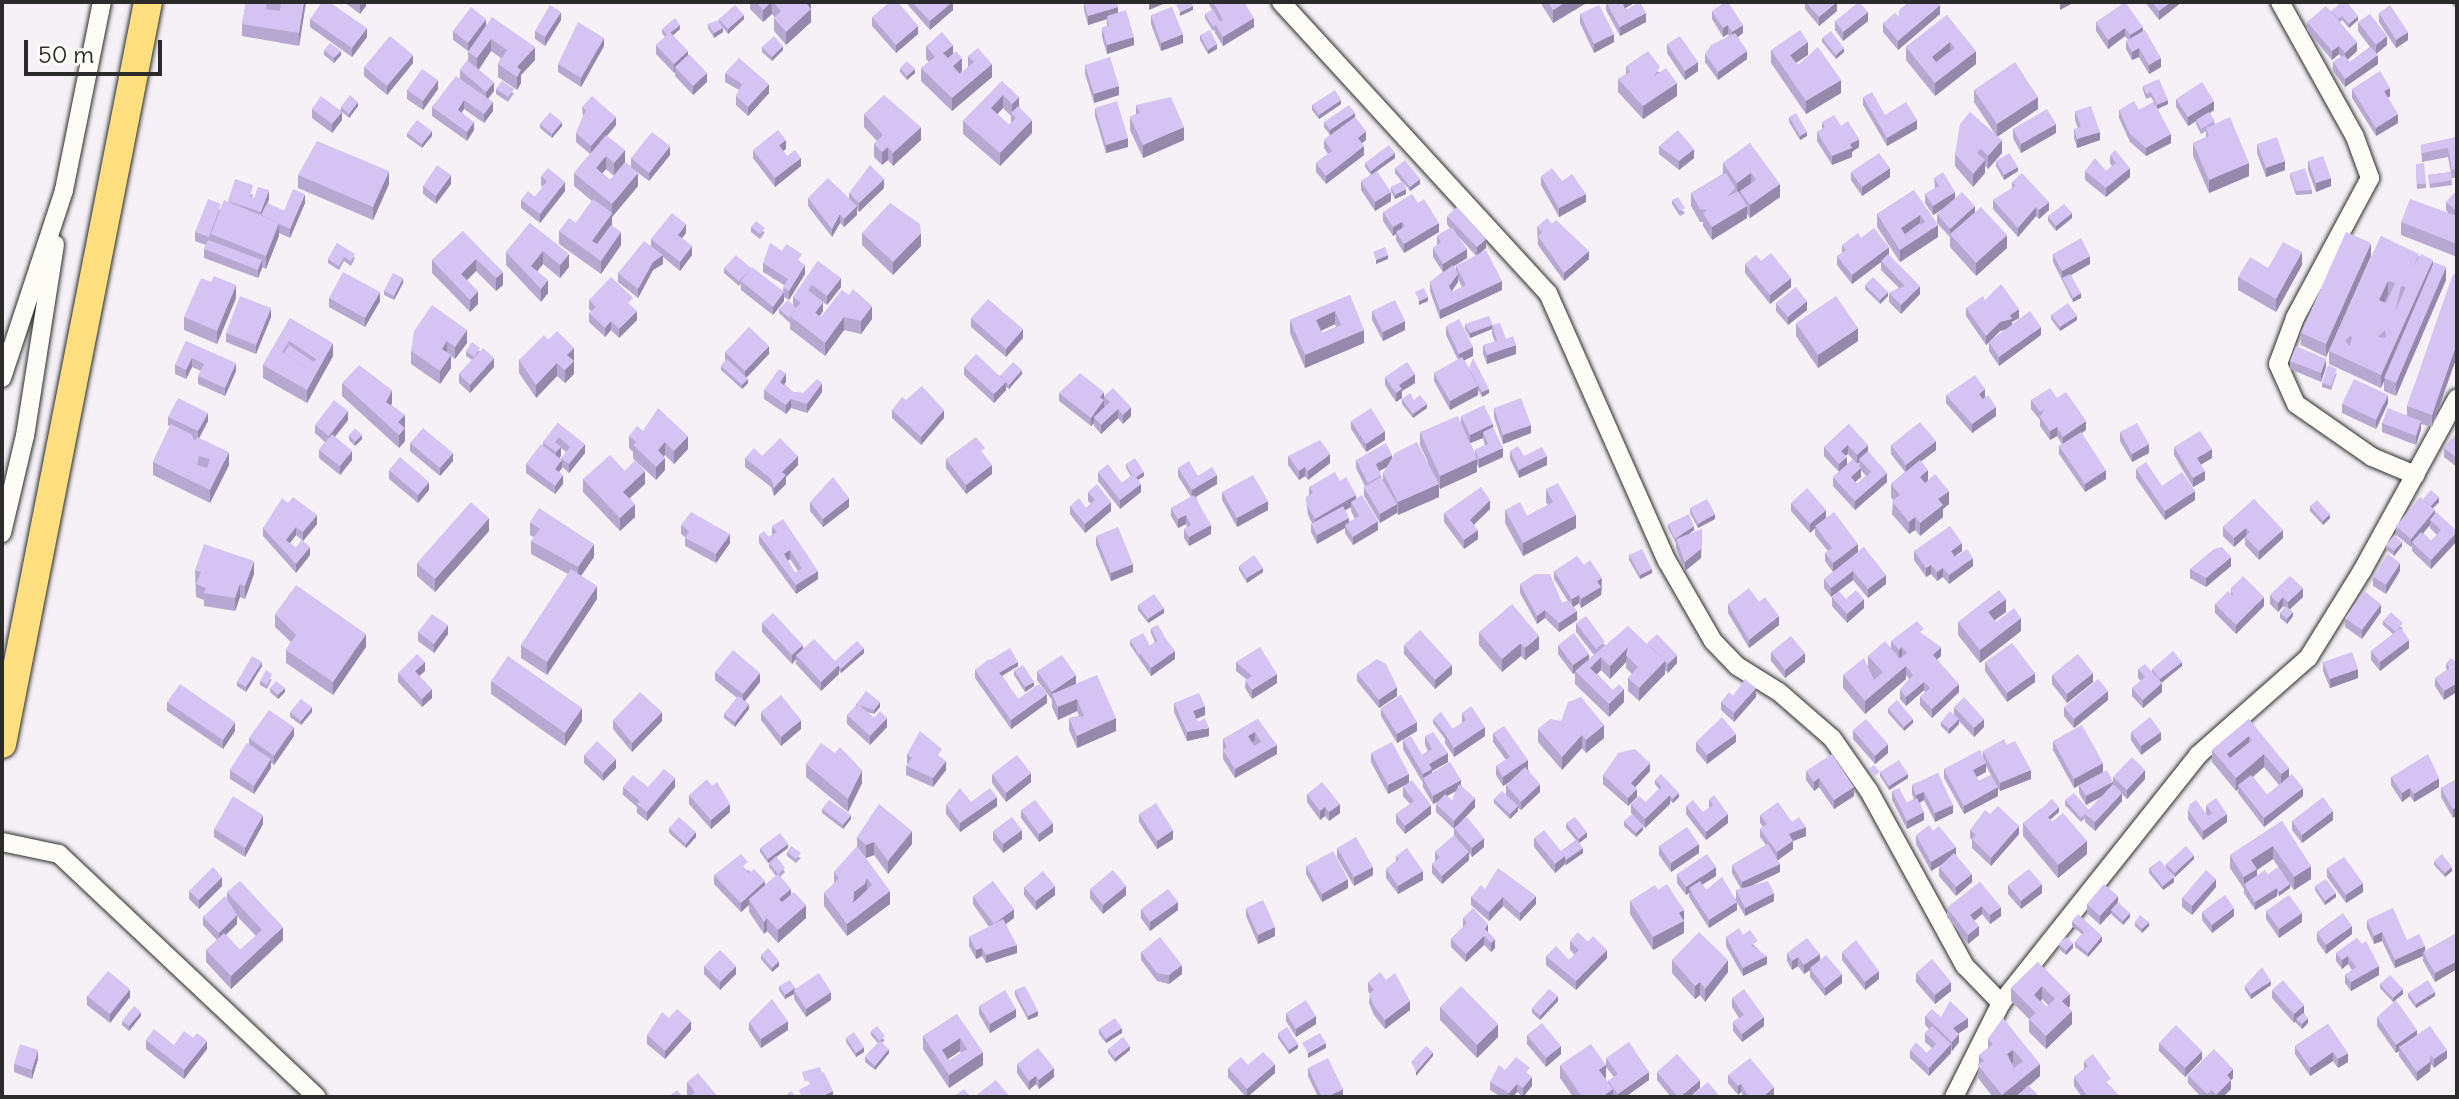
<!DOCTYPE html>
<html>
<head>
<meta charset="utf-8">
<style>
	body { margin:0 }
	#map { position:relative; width:2459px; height:1099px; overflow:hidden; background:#f5f1f6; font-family:Delius,sans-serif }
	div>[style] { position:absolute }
	.roads { filter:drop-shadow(0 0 2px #2b2b2b) drop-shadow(0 0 2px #2b2b2b) }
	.minor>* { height:18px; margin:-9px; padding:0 9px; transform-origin:9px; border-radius:9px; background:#fdfcf7 }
	.highway>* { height:28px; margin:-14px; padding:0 14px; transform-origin:14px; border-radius:14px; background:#fddf80 }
	.wall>* { inset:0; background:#b7a8d2 }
	.shaded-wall>* { inset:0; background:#9588ab }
	.building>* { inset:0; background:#d5c3f4 }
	span { translate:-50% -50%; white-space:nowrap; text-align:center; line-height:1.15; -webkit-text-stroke:7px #fdfcf7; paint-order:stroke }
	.frame { position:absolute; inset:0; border:4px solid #2b2b2b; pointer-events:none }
	.scale { position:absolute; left:24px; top:40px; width:138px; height:36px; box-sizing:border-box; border:4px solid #2b2b2b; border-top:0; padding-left:10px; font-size:24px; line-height:28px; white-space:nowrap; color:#2b2b2b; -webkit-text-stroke:6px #fdfcf7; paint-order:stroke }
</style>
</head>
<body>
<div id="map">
	<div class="roads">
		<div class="minor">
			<i style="left:1281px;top:2px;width:395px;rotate:47.5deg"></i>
			<i style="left:1548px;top:293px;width:293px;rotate:66.1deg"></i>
			<i style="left:1667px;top:561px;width:92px;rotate:60.1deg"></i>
			<i style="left:1713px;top:641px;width:35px;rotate:46deg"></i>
			<i style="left:1737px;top:666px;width:49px;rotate:31.8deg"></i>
			<i style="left:1779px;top:692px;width:70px;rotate:41deg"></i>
			<i style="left:1832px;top:738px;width:65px;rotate:55.1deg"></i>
			<i style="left:1869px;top:791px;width:200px;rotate:61.3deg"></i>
			<i style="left:1965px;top:966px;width:52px;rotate:45.8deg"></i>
			<i style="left:2280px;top:2px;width:154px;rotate:60.9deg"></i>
			<i style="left:2355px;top:137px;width:44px;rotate:69.9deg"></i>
			<i style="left:2370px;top:178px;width:159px;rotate:118.2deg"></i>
			<i style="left:2295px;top:318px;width:49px;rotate:110.3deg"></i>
			<i style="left:2278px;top:364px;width:44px;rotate:65.8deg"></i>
			<i style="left:2296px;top:404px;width:93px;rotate:34.9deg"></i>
			<i style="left:2372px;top:457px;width:47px;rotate:22.7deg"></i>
			<i style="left:2px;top:378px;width:198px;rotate:-71.7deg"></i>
			<i style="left:64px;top:190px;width:192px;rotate:-78.6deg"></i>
			<i style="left:2px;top:533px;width:100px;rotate:-76.7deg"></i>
			<i style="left:25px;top:436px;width:194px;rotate:-81.1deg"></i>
			<i style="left:2px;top:842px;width:58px;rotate:11.9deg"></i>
			<i style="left:59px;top:854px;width:354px;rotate:43.3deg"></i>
			<i style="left:1954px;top:1097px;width:105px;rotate:-63.4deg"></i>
			<i style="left:2001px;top:1003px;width:317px;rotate:-51.5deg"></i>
			<i style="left:2198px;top:755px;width:147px;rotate:-41.4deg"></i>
			<i style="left:2308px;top:658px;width:102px;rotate:-58.2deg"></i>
			<i style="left:2362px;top:571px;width:197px;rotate:-61.2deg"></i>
		</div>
		<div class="highway">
			<i style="left:2px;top:744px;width:756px;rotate:-78.87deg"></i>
		</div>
	</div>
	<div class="wall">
		<i style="clip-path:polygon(246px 2px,306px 2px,299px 46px,242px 36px,242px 24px)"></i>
		<i style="clip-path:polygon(344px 2px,366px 2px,366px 6px,360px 14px)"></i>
		<i style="clip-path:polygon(750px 2px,811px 2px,811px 22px,786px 45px,774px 31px,774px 18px,775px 17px,772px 14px,763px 22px,750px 9px)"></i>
		<i style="clip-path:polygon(908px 2px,953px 2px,953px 10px,930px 30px,908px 5px)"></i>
		<i style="clip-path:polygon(1084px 2px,1118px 13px,1134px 45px,1107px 54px,1102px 37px,1102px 28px,1107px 26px,1107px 19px,1088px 25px,1084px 10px)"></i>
		<i style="clip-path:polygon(1208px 2px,1244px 2px,1254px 27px,1223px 46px,1215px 33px,1215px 30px,1213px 31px,1205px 18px,1205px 14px,1212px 10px)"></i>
		<i style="clip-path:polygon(1540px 2px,1588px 2px,1553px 23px)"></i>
		<i style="clip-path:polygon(1606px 2px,1636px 2px,1625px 8px,1646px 22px,1620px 36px,1606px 10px)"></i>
		<i style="clip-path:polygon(1805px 2px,1836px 2px,1837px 11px,1819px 26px,1805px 9px)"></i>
		<i style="clip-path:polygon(2145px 2px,2182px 2px,2159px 20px)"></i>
		<i style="clip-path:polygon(2450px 2px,2457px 2px,2457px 10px)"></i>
		<i style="clip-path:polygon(1712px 11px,1743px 33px,1738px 37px,1747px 59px,1718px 80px,1705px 62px,1705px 54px,1729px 36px,1728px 34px,1723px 37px,1712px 19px)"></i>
		<i style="clip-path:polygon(2331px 11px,2358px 20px,2349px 28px,2342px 20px,2340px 22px,2357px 51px,2347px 60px,2350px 62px,2370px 47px,2358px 31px,2358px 22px,2387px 45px,2376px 54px,2378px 64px,2345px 87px,2333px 71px,2333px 62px,2341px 57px,2339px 54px,2332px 60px,2307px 30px,2307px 22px)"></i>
		<i style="clip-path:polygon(2379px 13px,2408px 40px,2396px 48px,2379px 22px)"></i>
		<i style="clip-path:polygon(1580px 14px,1614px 42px,1594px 53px,1580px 23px)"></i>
		<i style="clip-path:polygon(1940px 14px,1898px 50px,1883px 32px,1883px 23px,1899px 17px)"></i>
		<i style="clip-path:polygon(1151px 15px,1183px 43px,1161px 51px,1151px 24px)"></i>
		<i style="clip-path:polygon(1947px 15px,1976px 64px,1935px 96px,1906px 60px,1906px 47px)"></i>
		<i style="clip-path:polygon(872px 17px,918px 34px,896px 53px,872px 26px)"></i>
		<i style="clip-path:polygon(310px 19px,367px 37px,352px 57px,310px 27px)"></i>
		<i style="clip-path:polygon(719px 19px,744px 19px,728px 34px,723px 28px,723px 32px,714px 38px,708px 28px,708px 24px,719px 21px)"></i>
		<i style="clip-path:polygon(561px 20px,545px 46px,535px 39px,535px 31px)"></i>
		<i style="clip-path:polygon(1835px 21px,1868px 21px,1843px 41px,1835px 30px)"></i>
		<i style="clip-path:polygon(2096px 22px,2143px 32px,2161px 67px,2149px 74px,2139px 57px,2132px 60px,2126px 49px,2126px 41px,2128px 40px,2125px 36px,2108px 49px,2096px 31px)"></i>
		<i style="clip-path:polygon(486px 26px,535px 60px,521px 75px,521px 83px,517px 90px,498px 77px,498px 64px,501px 58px,491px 51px,479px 70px,494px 91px,488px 99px,493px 111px,484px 123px,464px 109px,462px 112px,474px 130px,467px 141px,432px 116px,432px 107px,460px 79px,460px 70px,468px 61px,468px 51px,453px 40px,453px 31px)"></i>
		<i style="clip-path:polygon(662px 29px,680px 29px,673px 35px,707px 82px,693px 95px,675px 76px,675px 71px,674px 73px,656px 54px,656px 45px,665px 37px,662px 33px)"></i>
		<i style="clip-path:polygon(1200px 35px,1217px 49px,1208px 54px,1200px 40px)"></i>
		<i style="clip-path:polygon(1822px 38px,1844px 52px,1836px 59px,1822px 42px)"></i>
		<i style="clip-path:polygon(1667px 44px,1698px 71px,1685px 80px,1667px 53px)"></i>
		<i style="clip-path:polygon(604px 46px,581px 87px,558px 72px,558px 64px)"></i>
		<i style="clip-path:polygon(926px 46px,953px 54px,962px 71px,960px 74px,968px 67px,968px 56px,992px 77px,952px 111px,921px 81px,921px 68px,929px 62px,926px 59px)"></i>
		<i style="clip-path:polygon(762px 47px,783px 50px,772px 61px,762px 52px)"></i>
		<i style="clip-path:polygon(324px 50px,341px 55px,334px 63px,324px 55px)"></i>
		<i style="clip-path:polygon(1771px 50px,1796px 63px,1841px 93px,1806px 114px,1771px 63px)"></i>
		<i style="clip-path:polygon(413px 63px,387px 95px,364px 76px,364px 67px)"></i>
		<i style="clip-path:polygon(1085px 65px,1119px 95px,1094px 103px,1085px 74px)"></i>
		<i style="clip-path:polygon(1626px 66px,1660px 72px,1677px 96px,1643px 119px,1618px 92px,1618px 79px,1626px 74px)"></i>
		<i style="clip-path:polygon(900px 68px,915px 73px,907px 80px,900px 72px)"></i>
		<i style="clip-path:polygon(725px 73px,769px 93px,748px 116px,736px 105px,736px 96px,739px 90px,725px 82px)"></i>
		<i style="clip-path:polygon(evenodd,1002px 81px,1019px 107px,1032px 133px,1000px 166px,963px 134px,963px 121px,1002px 81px,1003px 108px,1011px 116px,1011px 123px,1009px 125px,997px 114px,1003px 108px)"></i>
		<i style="clip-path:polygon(2143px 86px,2168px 104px,2158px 109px,2171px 143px,2146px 156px,2130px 142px,2119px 118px,2119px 110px,2139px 110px,2154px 102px,2151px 97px,2146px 99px,2143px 90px)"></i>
		<i style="clip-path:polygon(438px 89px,423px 110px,407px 99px,407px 90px)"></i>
		<i style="clip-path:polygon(496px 89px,514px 93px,508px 102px,496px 94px)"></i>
		<i style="clip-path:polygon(2352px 89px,2390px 96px,2388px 98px,2398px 123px,2376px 136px,2352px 98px)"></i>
		<i style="clip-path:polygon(1974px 90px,2038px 109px,1998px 136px,2002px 153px,1988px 169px,1985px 166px,1985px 173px,1973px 187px,1955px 166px,1955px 154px,1995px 134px,1974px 102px)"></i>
		<i style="clip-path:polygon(1863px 97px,1885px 115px,1917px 129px,1887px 146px,1863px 105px)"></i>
		<i style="clip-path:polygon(2176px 99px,2214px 110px,2210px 113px,2215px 124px,2249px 176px,2209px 193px,2193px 156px,2193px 143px,2206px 137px,2206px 131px,2201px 134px,2196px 124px,2196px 121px,2188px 126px,2176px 107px)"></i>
		<i style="clip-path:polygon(1341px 104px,1319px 119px,1312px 110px,1312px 105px)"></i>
		<i style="clip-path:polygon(1136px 105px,1184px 140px,1143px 158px,1130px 130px,1130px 117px,1136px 114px)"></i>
		<i style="clip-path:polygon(358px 106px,349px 118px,342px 112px,342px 120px,332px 133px,312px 118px,312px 109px,341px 110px,341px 107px)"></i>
		<i style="clip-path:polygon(evenodd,582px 107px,616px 125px,607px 136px,625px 162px,631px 167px,631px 158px,670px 155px,649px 181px,634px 170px,638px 186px,612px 217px,612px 226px,621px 245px,601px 274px,559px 244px,559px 231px,576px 223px,592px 201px,574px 186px,574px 173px,590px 154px,576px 142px,576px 133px,583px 117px,582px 107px,606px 169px,614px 176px,610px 180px,602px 173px,606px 169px)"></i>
		<i style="clip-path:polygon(1095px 108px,1128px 147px,1106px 153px,1095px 116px)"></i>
		<i style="clip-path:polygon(2075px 111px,2100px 140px,2077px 148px,2074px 138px,2074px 129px,2078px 128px,2075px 120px)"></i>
		<i style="clip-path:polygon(864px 114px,921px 140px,893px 166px,888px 160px,882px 165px,874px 157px,874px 144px,877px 141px,864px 127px)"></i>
		<i style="clip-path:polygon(1355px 117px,1366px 140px,1362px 143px,1364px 155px,1326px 184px,1316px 172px,1316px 163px,1328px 154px,1324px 148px,1324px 140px,1330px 135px,1324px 127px,1324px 122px)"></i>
		<i style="clip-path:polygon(1789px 117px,1807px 136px,1800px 140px,1789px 122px)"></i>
		<i style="clip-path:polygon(1822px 122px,1841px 126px,1859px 147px,1852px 152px,1852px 157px,1832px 165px,1817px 141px,1817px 132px,1822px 129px)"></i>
		<i style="clip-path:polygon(540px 124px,562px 126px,552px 138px,540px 128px)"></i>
		<i style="clip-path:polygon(2013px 129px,2056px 133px,2021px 153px,2013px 138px)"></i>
		<i style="clip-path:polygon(407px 133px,432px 136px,422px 148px,407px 137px)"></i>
		<i style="clip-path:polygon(2457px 137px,2457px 178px,2452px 178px,2448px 157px,2422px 162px,2421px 145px)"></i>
		<i style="clip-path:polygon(1750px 143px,1780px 197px,1750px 218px,1747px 214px,1747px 218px,1712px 240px,1703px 226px,1703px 222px,1700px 222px,1691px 206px,1691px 193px,1723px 174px,1723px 163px)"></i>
		<i style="clip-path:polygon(2257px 144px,2285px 170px,2266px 177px,2257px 153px)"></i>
		<i style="clip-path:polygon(1659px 146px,1694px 158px,1679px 170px,1659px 154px)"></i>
		<i style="clip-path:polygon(786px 149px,783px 151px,787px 156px,801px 166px,775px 187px,753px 158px,753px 150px)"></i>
		<i style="clip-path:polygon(2110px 155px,2130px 177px,2106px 197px,2085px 180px,2085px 171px,2106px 171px,2112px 166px,2110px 163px)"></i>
		<i style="clip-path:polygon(1395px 158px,1377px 171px,1391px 201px,1375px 211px,1361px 190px,1361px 181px,1371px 175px,1365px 167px,1365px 163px)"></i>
		<i style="clip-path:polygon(1996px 161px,2018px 171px,2004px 180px,1996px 166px)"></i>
		<i style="clip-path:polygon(2308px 161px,2331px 186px,2316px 192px,2308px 170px)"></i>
		<i style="clip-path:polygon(2416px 164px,2426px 184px,2426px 188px,2417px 189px)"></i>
		<i style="clip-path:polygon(1395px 168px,1420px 184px,1410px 191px,1404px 183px,1406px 194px,1395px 199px,1391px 191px,1391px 187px,1402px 182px,1395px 173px)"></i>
		<i style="clip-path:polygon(1851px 172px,1890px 177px,1862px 196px,1851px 180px)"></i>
		<i style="clip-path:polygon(2451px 172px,2452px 185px,2430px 188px,2428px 175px)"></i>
		<i style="clip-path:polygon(2290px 173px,2312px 190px,2312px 194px,2296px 195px,2290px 177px)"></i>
		<i style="clip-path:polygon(298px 175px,389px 184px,373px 220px,298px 188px)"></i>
		<i style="clip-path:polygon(541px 176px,565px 191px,540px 223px,521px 208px,521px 200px,535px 197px,543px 187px,541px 185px)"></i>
		<i style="clip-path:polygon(1541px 176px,1562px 181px,1586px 202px,1559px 217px,1541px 185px)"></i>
		<i style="clip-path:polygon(1934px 178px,1955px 198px,1975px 212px,2007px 248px,1976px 276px,1950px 247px,1950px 237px,1937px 223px,1937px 214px,1946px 207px,1933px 215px,1925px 203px,1925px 194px,1935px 188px)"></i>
		<i style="clip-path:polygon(2012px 182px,2049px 210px,2039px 219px,2036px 216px,2018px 237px,1993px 209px,1993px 200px,2012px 188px)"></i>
		<i style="clip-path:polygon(451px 184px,436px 204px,423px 194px,423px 186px)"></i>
		<i style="clip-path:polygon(884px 188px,859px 212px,857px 209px,857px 215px,844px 227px,840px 223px,832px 237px,808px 206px,808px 198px,849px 199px,849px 193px)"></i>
		<i style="clip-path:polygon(1914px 190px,1938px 237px,1900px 262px,1877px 227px,1877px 214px)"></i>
		<i style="clip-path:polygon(253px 194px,252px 198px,269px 199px,267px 203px,284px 211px,305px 203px,290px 238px,279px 233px,266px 269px,262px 267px,258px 278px,204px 258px,204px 249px,206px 245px,195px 241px,195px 232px,228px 202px)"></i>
		<i style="clip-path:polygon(2457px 194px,2457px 257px,2401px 235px,2401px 222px,2449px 214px,2446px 210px,2446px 202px)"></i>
		<i style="clip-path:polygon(1672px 200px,1685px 213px,1680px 216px,1672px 204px)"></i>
		<i style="clip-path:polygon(1418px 203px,1439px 232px,1404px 253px,1396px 240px,1396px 234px,1393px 236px,1383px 221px,1383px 212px)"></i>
		<i style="clip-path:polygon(evenodd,1447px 216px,1486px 248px,1478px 255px,1502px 290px,1440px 319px,1430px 291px,1430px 282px,1443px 272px,1433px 257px,1433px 248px,1437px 245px,1437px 236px,1450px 228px,1447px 224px,1447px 216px,1459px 237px,1476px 256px,1456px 266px,1456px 270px,1454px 266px,1467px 258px,1459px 237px,1447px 216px,1458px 279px,1462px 287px,1452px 292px,1452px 291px,1458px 282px,1458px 279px)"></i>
		<i style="clip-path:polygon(2048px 216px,2072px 218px,2056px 231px,2048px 221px)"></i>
		<i style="clip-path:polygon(530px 223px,569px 267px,560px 278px,543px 264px,537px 271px,548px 293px,541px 302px,506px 265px,506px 252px)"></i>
		<i style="clip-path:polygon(1552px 224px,1589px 259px,1564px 281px,1538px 245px,1537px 227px)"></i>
		<i style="clip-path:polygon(751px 227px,765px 232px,760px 239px,751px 232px)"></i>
		<i style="clip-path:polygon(463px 231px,503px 285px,496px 291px,476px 271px,467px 280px,478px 304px,470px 312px,432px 273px,432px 260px)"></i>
		<i style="clip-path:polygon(686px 233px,682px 238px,692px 255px,680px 271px,663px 257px,663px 264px,653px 270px,638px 298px,618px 282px,618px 273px,651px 246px,651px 239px)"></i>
		<i style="clip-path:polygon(862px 233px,921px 246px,893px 275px,862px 245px)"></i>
		<i style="clip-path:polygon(2381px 236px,2433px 264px,2446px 280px,2396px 396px,2384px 391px,2384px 380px,2381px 388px,2329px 364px,2329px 351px)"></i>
		<i style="clip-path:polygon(1861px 238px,1889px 255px,1920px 294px,1901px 314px,1889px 302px,1889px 293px,1899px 288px,1881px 270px,1881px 262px,1852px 284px,1837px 265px,1837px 256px,1842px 253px,1842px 245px)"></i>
		<i style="clip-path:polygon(337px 243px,355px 258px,351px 266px,344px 261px,339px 270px,328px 263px,328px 259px)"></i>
		<i style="clip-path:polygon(2053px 254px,2090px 264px,2071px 275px,2081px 298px,2073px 302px,2053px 262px)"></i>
		<i style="clip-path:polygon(2371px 256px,2326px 357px,2301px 345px,2301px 333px)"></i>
		<i style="clip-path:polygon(818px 261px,841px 287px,827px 305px,812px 294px,823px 311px,820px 316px,821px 317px,842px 290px,872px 319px,861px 334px,844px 330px,825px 356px,790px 329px,790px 323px,779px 313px,779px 309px,793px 305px,793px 297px)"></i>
		<i style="clip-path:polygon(1761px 261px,1791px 287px,1770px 304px,1745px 273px,1745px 264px)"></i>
		<i style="clip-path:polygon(763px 263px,802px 263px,805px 274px,789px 300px,784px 297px,784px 301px,773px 315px,741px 290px,741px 284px,739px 286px,724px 273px,724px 268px,751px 268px,783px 291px,784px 285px,763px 272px)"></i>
		<i style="clip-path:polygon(2302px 265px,2276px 312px,2238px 290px,2238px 277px,2268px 268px)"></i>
		<i style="clip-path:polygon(2457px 275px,2457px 356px,2432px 427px,2421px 424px,2421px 429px,2416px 445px,2382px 432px,2382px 423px,2407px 415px,2407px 406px)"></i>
		<i style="clip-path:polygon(403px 283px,394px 300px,384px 295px,384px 291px)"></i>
		<i style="clip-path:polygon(1865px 285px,1888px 296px,1880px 304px,1865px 289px)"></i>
		<i style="clip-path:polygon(evenodd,1350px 295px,1364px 343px,1305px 368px,1290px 333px,1290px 320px,1350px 295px,1335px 324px,1336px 327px,1322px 333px,1321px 331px,1335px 324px)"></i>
		<i style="clip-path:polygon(236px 298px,217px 344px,184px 330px,184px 317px)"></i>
		<i style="clip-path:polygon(329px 298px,380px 301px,365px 327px,329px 307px)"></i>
		<i style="clip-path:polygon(589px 300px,633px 307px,637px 320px,619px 338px,611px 330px,605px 337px,589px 322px,589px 313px,591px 311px,589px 309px)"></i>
		<i style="clip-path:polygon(1985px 300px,2019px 318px,2012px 322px,2012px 325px,2041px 335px,1999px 366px,1989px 351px,1989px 342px,2006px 329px,2000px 331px,1986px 345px,1966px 316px,1966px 308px)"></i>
		<i style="clip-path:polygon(1776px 303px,1807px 310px,1788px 325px,1776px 311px)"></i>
		<i style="clip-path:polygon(1372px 311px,1405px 330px,1383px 341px,1372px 320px)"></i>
		<i style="clip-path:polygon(2051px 315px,2077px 320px,2060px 331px,2051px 319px)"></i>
		<i style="clip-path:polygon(271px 317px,256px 354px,226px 342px,226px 333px)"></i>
		<i style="clip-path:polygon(290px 318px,333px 356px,307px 403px,263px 378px,263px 365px)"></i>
		<i style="clip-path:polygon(971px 318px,1023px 338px,1006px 357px,971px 327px)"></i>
		<i style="clip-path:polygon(1796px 323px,1858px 341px,1818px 368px,1796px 336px)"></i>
		<i style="clip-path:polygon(1465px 324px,1493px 325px,1506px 339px,1516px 354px,1487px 364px,1483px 354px,1483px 345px,1495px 342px,1492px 334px,1492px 329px,1470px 338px,1465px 329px)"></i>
		<i style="clip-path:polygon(1446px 326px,1473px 356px,1464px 360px,1469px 369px,1489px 393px,1482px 397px,1478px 390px,1478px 395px,1450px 410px,1434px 381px,1434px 373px,1458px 360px,1446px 335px)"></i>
		<i style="clip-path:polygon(467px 330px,467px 343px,455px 359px,451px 356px,451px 368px,440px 384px,411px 364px,411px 351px)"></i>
		<i style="clip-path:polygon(548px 340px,574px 348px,574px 374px,565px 383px,557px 376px,536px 398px,519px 373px,519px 360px)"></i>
		<i style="clip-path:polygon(186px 341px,236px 371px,225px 396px,198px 384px,198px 376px,201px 371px,192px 367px,186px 379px,175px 374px,175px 365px)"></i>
		<i style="clip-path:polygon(466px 351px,480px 351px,494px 367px,470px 393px,459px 383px,459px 374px,472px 360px,466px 356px)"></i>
		<i style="clip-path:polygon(725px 352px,769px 354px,746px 378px,748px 383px,742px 389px,721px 370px,721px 366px,725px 361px)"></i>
		<i style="clip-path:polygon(2290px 361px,2326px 367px,2321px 382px,2290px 369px)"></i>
		<i style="clip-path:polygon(964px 367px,1001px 376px,1022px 374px,1009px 389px,1006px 387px,1006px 390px,994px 403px,964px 375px)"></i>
		<i style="clip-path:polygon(2337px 373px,2331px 390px,2322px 387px,2322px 383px)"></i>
		<i style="clip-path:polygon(1385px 377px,1415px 383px,1402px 391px,1402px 398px,1396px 402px,1385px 385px)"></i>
		<i style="clip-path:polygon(786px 382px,784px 384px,793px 392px,803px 393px,822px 392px,807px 413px,791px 408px,786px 414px,764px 399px,764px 390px)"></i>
		<i style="clip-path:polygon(342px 383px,392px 403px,391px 405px,405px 415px,405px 441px,399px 448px,342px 396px)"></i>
		<i style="clip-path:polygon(1059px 393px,1104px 396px,1131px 416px,1123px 424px,1118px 418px,1101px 434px,1094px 426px,1094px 423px,1091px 426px,1059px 401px)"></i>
		<i style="clip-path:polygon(1946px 395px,1985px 397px,1996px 416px,1972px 433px,1946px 403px)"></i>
		<i style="clip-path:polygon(2057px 398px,2086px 430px,2082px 433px,2106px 479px,2085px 492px,2059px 454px,2059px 446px,2062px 444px,2057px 436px,2050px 440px,2040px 426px,2040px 420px,2031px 409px,2031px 400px)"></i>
		<i style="clip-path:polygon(1402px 399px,1414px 400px,1427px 408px,1413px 418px,1402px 404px)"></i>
		<i style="clip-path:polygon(906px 400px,944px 418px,921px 445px,892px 418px,892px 410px)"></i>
		<i style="clip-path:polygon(2388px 403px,2376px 429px,2342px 413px,2342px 404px)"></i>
		<i style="clip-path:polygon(1494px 408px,1531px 433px,1503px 444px,1494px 417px)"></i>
		<i style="clip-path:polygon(evenodd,1461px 416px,1493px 427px,1503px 457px,1479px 468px,1477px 464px,1477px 472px,1439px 488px,1439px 497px,1398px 515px,1397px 512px,1380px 523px,1364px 496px,1364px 487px,1365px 486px,1356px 468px,1356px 460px,1392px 458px,1428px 462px,1420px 445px,1420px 432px,1461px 423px,1461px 416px,1483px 438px,1485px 445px,1475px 450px,1475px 454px,1470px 443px,1483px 438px,1461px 416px,1387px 467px,1383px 473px,1383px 481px,1379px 471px,1387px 467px)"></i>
		<i style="clip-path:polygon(168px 417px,208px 421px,199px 438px,229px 465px,210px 503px,153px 475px,153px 462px,170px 426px,168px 425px)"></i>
		<i style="clip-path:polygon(348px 420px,335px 437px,352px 460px,340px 475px,319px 458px,319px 450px,325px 442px,315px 433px,315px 425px)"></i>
		<i style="clip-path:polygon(1351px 421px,1385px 440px,1366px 452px,1351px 429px)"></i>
		<i style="clip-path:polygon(evenodd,558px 423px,585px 453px,569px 473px,562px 467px,559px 472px,563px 484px,555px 494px,526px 473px,526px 464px,543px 445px,543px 442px,558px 423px,561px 448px,566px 452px,561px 459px,559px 457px,561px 456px,561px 448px)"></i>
		<i style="clip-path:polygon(evenodd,1849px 424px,1887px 482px,1855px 510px,1833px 486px,1833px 477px,1839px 472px,1824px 456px,1824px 447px,1849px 424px,1848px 454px,1857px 464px,1859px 462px,1859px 466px,1847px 465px,1846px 455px,1848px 454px,1849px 424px,1861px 470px,1866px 476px,1857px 484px,1855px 482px,1861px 477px,1861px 470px)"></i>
		<i style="clip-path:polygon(643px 431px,688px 449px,674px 464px,665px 455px,664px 456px,665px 470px,656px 480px,638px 463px,645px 484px,630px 498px,635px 517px,620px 531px,583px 492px,583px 479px,625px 471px,635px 461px,633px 458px,633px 452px,629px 448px,629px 436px)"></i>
		<i style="clip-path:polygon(2120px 432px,2149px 453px,2132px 462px,2120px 441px)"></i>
		<i style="clip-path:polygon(2457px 433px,2457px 467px,2444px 457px,2444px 448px)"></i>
		<i style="clip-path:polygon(349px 435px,362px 439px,355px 446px,349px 440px)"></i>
		<i style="clip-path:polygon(410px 443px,453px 461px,440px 476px,410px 451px)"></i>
		<i style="clip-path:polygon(1891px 445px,1936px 450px,1921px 461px,1928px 480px,1949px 504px,1943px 509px,1943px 517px,1920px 536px,1915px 530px,1909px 534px,1892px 514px,1893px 500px,1891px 497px,1891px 484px,1905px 472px,1891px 454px)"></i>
		<i style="clip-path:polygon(2174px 447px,2212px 458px,2200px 465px,2205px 480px,2193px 487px,2174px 455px)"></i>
		<i style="clip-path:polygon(1510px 451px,1524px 456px,1547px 465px,1519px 478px,1510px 459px)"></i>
		<i style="clip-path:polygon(762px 456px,798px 465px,786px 477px,786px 484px,774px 496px,771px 487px,745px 467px,745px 458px)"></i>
		<i style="clip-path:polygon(985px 456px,992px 474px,966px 494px,946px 468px,946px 459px)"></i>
		<i style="clip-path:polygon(1288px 456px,1330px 463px,1308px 480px,1305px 476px,1299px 480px,1288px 465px)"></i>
		<i style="clip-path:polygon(1126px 464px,1144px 476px,1138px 480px,1141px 492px,1120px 509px,1098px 481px,1098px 472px,1122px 483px,1131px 476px,1126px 468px)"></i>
		<i style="clip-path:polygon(1178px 468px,1217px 484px,1196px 497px,1211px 534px,1189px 546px,1184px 538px,1184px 529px,1187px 527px,1186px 524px,1178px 528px,1171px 516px,1171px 508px,1191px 497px,1178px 476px)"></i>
		<i style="clip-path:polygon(2136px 469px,2162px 486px,2195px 500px,2165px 520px,2136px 478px)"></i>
		<i style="clip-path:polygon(389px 470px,429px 490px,418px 503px,389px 479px)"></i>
		<i style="clip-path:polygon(evenodd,1340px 481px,1356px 499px,1378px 530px,1353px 545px,1345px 533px,1345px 528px,1317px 544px,1311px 532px,1311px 524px,1312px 523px,1308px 515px,1306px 497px,1309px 495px,1309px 487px,1340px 481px,1351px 507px,1351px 511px,1355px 519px,1349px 522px,1345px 510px,1351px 507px)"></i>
		<i style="clip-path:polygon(1546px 489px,1576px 528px,1523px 556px,1505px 523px,1505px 510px,1527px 516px,1548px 505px,1546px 502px)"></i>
		<i style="clip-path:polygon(1088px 492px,1111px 511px,1085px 533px,1070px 514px,1070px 506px,1086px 508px,1091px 504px,1088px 501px)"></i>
		<i style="clip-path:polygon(1222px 492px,1268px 510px,1237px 527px,1222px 500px)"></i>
		<i style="clip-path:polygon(2254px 499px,2283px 538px,2259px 560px,2245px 545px,2245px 537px,2234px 547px,2223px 536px,2223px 527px)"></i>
		<i style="clip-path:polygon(evenodd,2423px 500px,2439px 502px,2433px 508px,2435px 514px,2457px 531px,2457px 541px,2431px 569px,2412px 551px,2412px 546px,2411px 547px,2396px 535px,2396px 526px,2423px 500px,2430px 525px,2430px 528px,2437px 535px,2431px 541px,2423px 533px,2430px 525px)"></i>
		<i style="clip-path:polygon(810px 502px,849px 507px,823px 527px,810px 511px)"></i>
		<i style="clip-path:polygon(evenodd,288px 503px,317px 524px,303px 541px,310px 555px,296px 573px,263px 536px,263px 528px,288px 503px,296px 535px,302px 540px,296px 548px,290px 543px,296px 535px)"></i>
		<i style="clip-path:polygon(1791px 503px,1826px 518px,1858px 552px,1833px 572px,1825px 561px,1825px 553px,1828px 551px,1815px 535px,1815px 528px,1810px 533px,1791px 511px)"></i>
		<i style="clip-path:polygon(2310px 506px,2330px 518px,2323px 525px,2310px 511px)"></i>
		<i style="clip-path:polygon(1690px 508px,1715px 519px,1698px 528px,1690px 513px)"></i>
		<i style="clip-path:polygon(1490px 509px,1474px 525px,1478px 539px,1464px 549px,1444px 522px,1444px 513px)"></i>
		<i style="clip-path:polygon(530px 522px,594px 557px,581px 576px,597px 599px,547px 675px,521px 658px,521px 645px,568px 574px,531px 554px,531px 541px,534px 537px,530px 535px)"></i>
		<i style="clip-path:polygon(1668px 524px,1694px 530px,1690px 533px,1701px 558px,1685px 571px,1676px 548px,1676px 543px,1668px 528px)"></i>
		<i style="clip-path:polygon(681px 525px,730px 543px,716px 563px,685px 546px,685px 537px,681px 534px)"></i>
		<i style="clip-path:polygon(evenodd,772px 526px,818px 579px,796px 594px,759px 543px,759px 535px,769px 537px,772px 535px,772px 526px,790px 559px,798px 571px,795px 573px,788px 561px,790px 559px)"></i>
		<i style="clip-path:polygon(489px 531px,435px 592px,417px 576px,417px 563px)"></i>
		<i style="clip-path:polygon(1096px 536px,1133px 572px,1111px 581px,1096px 545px)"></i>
		<i style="clip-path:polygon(2386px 545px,2402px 546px,2394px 556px,2386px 549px)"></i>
		<i style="clip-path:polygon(1864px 547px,1886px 584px,1868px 598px,1853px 580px,1831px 597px,1824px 588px,1824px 579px)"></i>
		<i style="clip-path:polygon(1914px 551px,1962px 551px,1955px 556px,1973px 566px,1949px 584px,1943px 577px,1937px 581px,1931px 574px,1926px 577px,1914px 560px)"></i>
		<i style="clip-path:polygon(1629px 555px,1652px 573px,1640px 579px,1629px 560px)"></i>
		<i style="clip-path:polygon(1584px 565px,1602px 586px,1601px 595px,1581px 608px,1579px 603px,1574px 607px,1577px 620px,1559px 632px,1545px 618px,1537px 624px,1520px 593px,1520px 584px,1562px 603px,1568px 601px,1554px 579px,1554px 571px)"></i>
		<i style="clip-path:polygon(1239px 566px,1263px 572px,1247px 583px,1239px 570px)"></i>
		<i style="clip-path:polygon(2231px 566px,2206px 587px,2190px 578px,2190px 569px)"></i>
		<i style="clip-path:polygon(195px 570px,254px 574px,245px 599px,240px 597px,235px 611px,204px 606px,204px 600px,196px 597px)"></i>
		<i style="clip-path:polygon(2400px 571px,2386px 594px,2373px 586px,2373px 577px)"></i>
		<i style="clip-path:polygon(2231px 588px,2264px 606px,2236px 634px,2215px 613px,2215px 604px,2231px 594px)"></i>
		<i style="clip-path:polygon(2270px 595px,2303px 597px,2290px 609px,2293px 616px,2287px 624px,2280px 618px,2280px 613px,2285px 608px,2283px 606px,2278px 612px,2270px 604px)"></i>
		<i style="clip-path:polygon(1832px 597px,1846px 599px,1864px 608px,1847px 623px,1832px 606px)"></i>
		<i style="clip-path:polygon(1728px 604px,1779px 625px,1749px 648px,1728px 613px)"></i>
		<i style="clip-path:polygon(1138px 605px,1164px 613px,1148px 623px,1138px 610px)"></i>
		<i style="clip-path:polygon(2006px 612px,1995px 620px,1996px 622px,2021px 631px,1980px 663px,1958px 635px,1958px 622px)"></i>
		<i style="clip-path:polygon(2381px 612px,2362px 639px,2345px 627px,2345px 618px)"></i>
		<i style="clip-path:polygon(275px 614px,366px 647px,333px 695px,286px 663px,286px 650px,291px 642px,275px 627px)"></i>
		<i style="clip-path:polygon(2383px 621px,2403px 628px,2402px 630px,2409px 648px,2380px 671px,2371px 660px,2371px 651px,2393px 634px,2383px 625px)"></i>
		<i style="clip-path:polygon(762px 623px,803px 649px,835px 661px,864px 653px,841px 673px,839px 671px,839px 674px,821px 691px,796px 664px,796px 659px,792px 664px,762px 632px)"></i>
		<i style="clip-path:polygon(1576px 623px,1605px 645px,1647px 644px,1677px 663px,1668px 673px,1665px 670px,1665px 674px,1639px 701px,1628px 691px,1628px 678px,1632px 674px,1626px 668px,1626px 662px,1610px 679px,1601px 670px,1597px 674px,1624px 702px,1609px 717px,1575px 684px,1575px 673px,1573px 674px,1558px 654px,1558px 645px,1589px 659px,1594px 655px,1576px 632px)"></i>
		<i style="clip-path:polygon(1151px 628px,1175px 659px,1151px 676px,1130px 645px,1130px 640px,1150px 646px,1155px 642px,1151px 633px)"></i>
		<i style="clip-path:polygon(418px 632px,448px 634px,434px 653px,418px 641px)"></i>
		<i style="clip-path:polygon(1479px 632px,1539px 649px,1525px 660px,1521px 656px,1502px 672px,1479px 645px)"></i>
		<i style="clip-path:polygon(1924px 635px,1941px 656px,1937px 659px,1959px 692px,1932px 718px,1920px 705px,1920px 697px,1925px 692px,1924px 690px,1906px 706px,1900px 699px,1900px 690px,1909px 679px,1906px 675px,1906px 679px,1865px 714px,1843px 688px,1843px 675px,1868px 667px,1868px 656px,1891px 648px,1891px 641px)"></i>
		<i style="clip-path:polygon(1404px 645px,1452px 674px,1435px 689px,1404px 654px)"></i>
		<i style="clip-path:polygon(1771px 652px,1805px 662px,1785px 678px,1771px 661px)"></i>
		<i style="clip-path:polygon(2451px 658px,2444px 700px,2435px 686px,2435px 678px,2447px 670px,2446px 668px,2446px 664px)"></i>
		<i style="clip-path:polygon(990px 660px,1018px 666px,1002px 676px,1018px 699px,1047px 703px,1011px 729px,975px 678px,975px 670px)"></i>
		<i style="clip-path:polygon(1236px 662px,1277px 683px,1252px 699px,1245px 688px,1246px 679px,1236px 671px)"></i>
		<i style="clip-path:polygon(1985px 662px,2035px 682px,2007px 702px,1985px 671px)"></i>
		<i style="clip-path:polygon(2323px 662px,2358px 678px,2330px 688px,2323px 671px)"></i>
		<i style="clip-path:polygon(262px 666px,246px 692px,237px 686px,237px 682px)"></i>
		<i style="clip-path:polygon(2182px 666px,2161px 683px,2162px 692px,2143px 708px,2132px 696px,2132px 688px,2141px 681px,2138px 678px,2138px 669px,2152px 672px,2152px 669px)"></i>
		<i style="clip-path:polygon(1014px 670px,1034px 686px,1025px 692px,1014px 675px)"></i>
		<i style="clip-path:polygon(425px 671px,419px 676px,432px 698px,422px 707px,398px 682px,398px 673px)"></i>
		<i style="clip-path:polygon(1037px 671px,1076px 684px,1116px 731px,1077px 748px,1069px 730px,1069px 718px,1079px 716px,1077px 711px,1058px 720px,1052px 707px,1052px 700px,1037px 680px)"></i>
		<i style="clip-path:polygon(715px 672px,760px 682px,745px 701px,749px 709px,735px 727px,724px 718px,724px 714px,737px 698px,715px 680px)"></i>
		<i style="clip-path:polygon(1357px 673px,1397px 696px,1379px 708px,1357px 681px)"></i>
		<i style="clip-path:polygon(2052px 675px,2093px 682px,2067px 703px,2052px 684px)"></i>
		<i style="clip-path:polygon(272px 679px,267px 689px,260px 685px,260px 681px)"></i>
		<i style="clip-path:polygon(491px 681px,582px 721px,565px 746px,491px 694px)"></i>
		<i style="clip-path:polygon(270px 688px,285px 692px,278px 699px,270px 692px)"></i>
		<i style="clip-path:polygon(1733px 696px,1756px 697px,1734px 722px,1721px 710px,1721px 702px)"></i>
		<i style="clip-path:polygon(2108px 700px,2074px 728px,2064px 716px,2064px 707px)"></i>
		<i style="clip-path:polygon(167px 702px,235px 731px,223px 749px,167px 711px)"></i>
		<i style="clip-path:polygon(1174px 703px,1205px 715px,1196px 719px,1209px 736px,1187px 741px,1174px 712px)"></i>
		<i style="clip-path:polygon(856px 704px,880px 707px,874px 714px,867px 712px,874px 718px,887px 727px,870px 745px,847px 724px,847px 715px,856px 706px)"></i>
		<i style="clip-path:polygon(1954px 707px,1984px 727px,1974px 737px,1959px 721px,1959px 724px,1949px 734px,1941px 726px,1941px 722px,1954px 715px)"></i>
		<i style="clip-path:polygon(1381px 708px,1417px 731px,1397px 743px,1381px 716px)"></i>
		<i style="clip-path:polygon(1888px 708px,1913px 723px,1904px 731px,1888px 713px)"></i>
		<i style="clip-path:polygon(290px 712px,312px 712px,301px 725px,290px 717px)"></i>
		<i style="clip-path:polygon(761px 712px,801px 729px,781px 746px,761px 720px)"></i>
		<i style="clip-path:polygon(1462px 713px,1485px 736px,1454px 757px,1445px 743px,1445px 739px,1433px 723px,1433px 719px,1453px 729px,1462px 723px)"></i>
		<i style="clip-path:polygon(1258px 719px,1277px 754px,1235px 778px,1223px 759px,1223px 739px)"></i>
		<i style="clip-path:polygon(evenodd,2249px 719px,2303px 796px,2264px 827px,2238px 793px,2238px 789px,2236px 791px,2212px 762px,2212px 750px,2249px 719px,2264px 767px,2279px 785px,2267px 795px,2253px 777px,2264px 767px)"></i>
		<i style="clip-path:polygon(613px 720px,662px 721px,632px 752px,613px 729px)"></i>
		<i style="clip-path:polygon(1561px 721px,1604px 738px,1586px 753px,1582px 748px,1562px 770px,1538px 742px,1538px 729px)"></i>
		<i style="clip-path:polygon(1853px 730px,1888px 753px,1875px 764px,1853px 739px)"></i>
		<i style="clip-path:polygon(2131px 732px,2161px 740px,2141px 755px,2131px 740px)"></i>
		<i style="clip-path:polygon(1493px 733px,1528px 769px,1540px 792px,1521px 810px,1518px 808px,1518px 811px,1510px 819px,1494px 803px,1494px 799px,1506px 794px,1506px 785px,1512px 780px,1503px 786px,1496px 775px,1496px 766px,1506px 760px,1493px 742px)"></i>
		<i style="clip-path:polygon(294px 736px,274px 765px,271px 763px,271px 768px,254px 794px,230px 779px,230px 770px,249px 744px,249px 738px)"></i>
		<i style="clip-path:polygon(evenodd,1425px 736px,1448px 762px,1432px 771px,1432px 773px,1461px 785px,1475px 807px,1461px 822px,1484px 847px,1472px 857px,1469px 853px,1469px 860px,1442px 884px,1432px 873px,1432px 864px,1435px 861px,1435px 852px,1454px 836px,1454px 829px,1436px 812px,1436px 804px,1438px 802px,1433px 804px,1423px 787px,1423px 783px,1403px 749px,1403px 740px,1422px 755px,1428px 751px,1425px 745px,1425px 736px,1456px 791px,1452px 801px,1447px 796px,1456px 791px)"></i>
		<i style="clip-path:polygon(2053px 741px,2103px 772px,2113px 782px,2113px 785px,2113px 777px,2145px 779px,2127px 799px,2122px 794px,2122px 801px,2095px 831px,2085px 822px,2085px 818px,2081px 822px,2065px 805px,2065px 800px,2089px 810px,2101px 797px,2086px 805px,2079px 793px,2079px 785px,2074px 788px,2053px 750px)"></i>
		<i style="clip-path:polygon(1696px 742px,1736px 742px,1707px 764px,1696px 751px)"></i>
		<i style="clip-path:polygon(evenodd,2007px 745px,2031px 779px,2000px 791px,1998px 788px,1998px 796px,1964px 814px,1944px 778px,1944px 769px,1983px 756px,1983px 751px,2007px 745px,1986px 766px,1991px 775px,1979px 781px,1976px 777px,1986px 772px,1986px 766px)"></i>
		<i style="clip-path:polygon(1371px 753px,1409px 782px,1431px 814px,1405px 834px,1396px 823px,1396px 814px,1410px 804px,1403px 796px,1403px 787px,1407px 784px,1388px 794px,1371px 762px)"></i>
		<i style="clip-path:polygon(907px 754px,942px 758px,946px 770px,933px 787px,906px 775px,906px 766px,908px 764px,907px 763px)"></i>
		<i style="clip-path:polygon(584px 755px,616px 768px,603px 781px,584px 763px)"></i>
		<i style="clip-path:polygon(806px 764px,862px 783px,848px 812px,806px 777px)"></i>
		<i style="clip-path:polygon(1650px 771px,1635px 787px,1637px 797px,1628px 806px,1603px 784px,1603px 775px)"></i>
		<i style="clip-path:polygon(1806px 771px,1854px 796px,1834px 809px,1819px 787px,1814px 791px,1806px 780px)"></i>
		<i style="clip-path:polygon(1880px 772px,1908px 778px,1889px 790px,1880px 776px)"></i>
		<i style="clip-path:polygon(1938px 773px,1953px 813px,1935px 822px,1924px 800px,1920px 803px,1924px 820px,1907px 829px,1892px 800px,1892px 791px,1907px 803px,1914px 799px,1912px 794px,1912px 785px)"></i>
		<i style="clip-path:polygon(992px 774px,1031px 782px,1006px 802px,992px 783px)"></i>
		<i style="clip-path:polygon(2391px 777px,2439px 787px,2414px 802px,2410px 796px,2402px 802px,2391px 785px)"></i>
		<i style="clip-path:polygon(2457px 779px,2457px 815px,2453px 818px,2441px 797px,2441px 788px)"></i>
		<i style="clip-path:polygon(1655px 780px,1679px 797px,1673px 803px,1670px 801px,1670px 804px,1645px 828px,1631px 813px,1631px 804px,1646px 802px,1659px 789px,1655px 784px)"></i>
		<i style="clip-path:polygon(623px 787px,675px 787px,647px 821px,637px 813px,637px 807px,623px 795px)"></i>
		<i style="clip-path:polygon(1307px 794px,1340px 813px,1329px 821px,1325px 816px,1320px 820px,1307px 802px)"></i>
		<i style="clip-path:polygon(689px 795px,730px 812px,711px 829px,689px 804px)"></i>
		<i style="clip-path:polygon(1709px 799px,1728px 823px,1706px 840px,1686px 814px,1686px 806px,1703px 812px,1709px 808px)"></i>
		<i style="clip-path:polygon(971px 802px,997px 806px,960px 832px,946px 814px,946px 805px)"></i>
		<i style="clip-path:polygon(2206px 805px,2227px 822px,2203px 840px,2188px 819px,2188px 810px,2206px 814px)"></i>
		<i style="clip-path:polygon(822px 809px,851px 819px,843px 829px,822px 813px)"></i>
		<i style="clip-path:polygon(1021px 810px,1053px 832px,1039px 842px,1021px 818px)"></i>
		<i style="clip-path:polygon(2059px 812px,2050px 820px,2087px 854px,2058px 878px,2023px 836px,2023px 823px)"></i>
		<i style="clip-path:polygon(1139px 814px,1173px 839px,1157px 849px,1139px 822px)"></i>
		<i style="clip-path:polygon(1990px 814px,2019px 834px,1991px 866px,1972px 848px,1972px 840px,1970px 838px,1970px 830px)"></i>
		<i style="clip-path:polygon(1760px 815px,1792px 822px,1806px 836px,1793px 841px,1793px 849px,1778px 860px,1780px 872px,1753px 885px,1774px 901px,1745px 916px,1737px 902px,1737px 910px,1709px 928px,1689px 897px,1689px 893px,1686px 895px,1677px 883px,1677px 874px,1716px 876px,1702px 884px,1706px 890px,1736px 899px,1736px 890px,1741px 889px,1732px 873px,1732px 865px,1766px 845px,1760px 837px,1760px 829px,1763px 827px,1760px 823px)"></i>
		<i style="clip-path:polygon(2333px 820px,2302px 843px,2292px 830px,2292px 821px)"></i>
		<i style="clip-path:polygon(1624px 821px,1643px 830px,1636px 837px,1624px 826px)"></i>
		<i style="clip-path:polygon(evenodd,2282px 821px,2311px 879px,2294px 890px,2290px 885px,2290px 888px,2279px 896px,2277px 892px,2277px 896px,2255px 910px,2244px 893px,2244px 889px,2230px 868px,2230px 855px,2282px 821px,2273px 859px,2283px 874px,2257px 876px,2257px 870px,2273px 859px)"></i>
		<i style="clip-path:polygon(1566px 823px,1587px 837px,1579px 843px,1583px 853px,1566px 865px,1565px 864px,1555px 873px,1534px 847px,1534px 838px,1561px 851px,1576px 840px,1566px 828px)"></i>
		<i style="clip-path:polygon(263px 824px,245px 857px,214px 837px,214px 829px)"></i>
		<i style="clip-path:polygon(669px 828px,696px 837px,686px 848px,669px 833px)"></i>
		<i style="clip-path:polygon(993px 831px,1022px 839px,1003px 853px,993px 840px)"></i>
		<i style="clip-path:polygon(1916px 835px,1956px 855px,1972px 882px,1956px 896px,1939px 876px,1939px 867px,1940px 865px,1931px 871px,1916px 844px)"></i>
		<i style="clip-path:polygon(857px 837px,912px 844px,888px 874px,874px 855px,866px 858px,863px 855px,890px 904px,847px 936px,824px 906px,824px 893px,834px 884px,834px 872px,857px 847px)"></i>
		<i style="clip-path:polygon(1659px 846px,1699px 853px,1671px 872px,1659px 855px)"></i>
		<i style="clip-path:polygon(760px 848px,788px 848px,776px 857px,785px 872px,780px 877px,806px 918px,778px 943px,767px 931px,764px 934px,749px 912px,749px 905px,741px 912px,714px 884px,714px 875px,748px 870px,765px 885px,776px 876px,769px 867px,769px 862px,768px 863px,760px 852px)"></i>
		<i style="clip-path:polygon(1337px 848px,1373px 875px,1354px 886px,1337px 857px)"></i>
		<i style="clip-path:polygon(787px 852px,801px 858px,796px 863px,787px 856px)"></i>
		<i style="clip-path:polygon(1396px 856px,1423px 880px,1398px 894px,1386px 878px,1386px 869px,1396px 861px)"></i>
		<i style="clip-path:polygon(2194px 859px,2175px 877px,2170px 872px,2174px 882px,2163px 890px,2149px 873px,2149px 868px,2166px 868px,2166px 864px)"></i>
		<i style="clip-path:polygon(2434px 861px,2452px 871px,2445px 877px,2434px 865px)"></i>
		<i style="clip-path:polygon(1306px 866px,1348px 888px,1322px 902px,1306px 874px)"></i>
		<i style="clip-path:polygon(2327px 868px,2363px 892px,2346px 903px,2327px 877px)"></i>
		<i style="clip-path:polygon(1980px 882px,2001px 916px,1990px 924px,1982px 914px,1974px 921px,1979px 935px,1968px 944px,1947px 917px,1947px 908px)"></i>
		<i style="clip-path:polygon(2008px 885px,2042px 893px,2021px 909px,2008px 894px)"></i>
		<i style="clip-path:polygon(222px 886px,199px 909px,189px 899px,189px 891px)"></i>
		<i style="clip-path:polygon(2315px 886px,2336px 897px,2325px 905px,2315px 890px)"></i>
		<i style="clip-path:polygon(1024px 887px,1055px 895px,1036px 910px,1024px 895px)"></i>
		<i style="clip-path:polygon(2216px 887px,2192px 915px,2182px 907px,2182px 898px)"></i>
		<i style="clip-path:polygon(1090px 889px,1126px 895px,1103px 914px,1090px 898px)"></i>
		<i style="clip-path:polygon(1485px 889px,1536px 904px,1520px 921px,1503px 906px,1489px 921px,1471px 905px,1471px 897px)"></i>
		<i style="clip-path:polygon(1658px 890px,1684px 910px,1684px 933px,1653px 950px,1630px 914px,1630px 901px)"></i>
		<i style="clip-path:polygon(evenodd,227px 892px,283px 940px,231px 989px,206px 962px,206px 950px,217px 940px,203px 925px,203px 917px,227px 900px,227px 892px,237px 916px,256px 936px,240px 950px,226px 935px,237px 924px,237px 916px)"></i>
		<i style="clip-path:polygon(973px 896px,1014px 918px,1006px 924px,1017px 953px,986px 963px,982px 956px,976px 959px,969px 946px,969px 937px,989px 927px,973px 904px)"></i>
		<i style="clip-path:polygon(2118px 902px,2130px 917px,2123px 925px,2111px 914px,2111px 913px,2100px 925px,2087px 913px,2087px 904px)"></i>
		<i style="clip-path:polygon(1246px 908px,1275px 936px,1258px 944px,1246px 916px)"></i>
		<i style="clip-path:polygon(1141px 909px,1178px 910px,1150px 931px,1141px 918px)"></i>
		<i style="clip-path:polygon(2266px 911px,2302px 922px,2279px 938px,2266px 919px)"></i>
		<i style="clip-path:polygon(2202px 912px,2234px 916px,2212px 933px,2202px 920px)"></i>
		<i style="clip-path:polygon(1463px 918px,1488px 932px,1495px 948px,1491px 952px,1484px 945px,1466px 962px,1451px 947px,1451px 939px,1463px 927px)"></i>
		<i style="clip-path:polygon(2367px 920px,2407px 940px,2425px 951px,2457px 933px,2457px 969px,2435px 982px,2423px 961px,2423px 956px,2395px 968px,2382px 941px,2374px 944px,2367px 928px)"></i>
		<i style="clip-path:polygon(2072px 921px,2102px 941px,2088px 957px,2075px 947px,2075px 942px,2082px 934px,2072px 926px)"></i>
		<i style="clip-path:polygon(2135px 922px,2149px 926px,2142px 933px,2135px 926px)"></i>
		<i style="clip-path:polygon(2317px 932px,2352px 934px,2326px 954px,2317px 941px)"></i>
		<i style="clip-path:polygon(1743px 935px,1758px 949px,1767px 964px,1743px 976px,1726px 946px,1726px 937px)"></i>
		<i style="clip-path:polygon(2357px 938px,2379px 975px,2351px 991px,2345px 983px,2345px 975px,2352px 970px,2348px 964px,2342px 969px,2336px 961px,2336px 953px)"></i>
		<i style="clip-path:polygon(1570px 941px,1607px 958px,1576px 990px,1546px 965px,1546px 956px,1569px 960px,1575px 955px,1570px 950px)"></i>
		<i style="clip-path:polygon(2059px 944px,2073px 948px,2066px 955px,2059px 949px)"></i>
		<i style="clip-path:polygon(1141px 952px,1182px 974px,1169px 984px,1157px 981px,1141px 960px)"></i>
		<i style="clip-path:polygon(1842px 952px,1879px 979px,1865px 990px,1842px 960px)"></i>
		<i style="clip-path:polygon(1787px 953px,1820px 960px,1842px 983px,1825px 996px,1810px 977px,1810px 970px,1804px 974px,1798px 966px,1792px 970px,1787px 961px)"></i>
		<i style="clip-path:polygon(761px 955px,779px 966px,772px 972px,761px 959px)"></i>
		<i style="clip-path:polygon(1672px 960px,1728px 972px,1705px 1002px,1700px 995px,1695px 999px,1672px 973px)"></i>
		<i style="clip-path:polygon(evenodd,2038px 962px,2070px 1006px,2068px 1008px,2072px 1024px,2046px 1049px,2029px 1032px,2029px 1019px,2011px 1001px,2011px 988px,2038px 962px,2042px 999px,2048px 1005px,2046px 1007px,2041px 1001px,2042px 999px)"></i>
		<i style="clip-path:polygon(704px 966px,736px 974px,720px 990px,704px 974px)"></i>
		<i style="clip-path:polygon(1916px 973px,1951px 991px,1935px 1004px,1916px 982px)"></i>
		<i style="clip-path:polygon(1368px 982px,1410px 1010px,1385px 1029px,1374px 1015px,1369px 1003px,1370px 994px,1368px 991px)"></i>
		<i style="clip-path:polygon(2380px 984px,2403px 994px,2393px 1002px,2380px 988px)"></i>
		<i style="clip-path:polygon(2271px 985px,2251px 999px,2245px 990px,2245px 986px)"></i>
		<i style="clip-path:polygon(779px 986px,795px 988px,831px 1000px,806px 1017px,794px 999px,794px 994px,785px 999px,779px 990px)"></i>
		<i style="clip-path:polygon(1015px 990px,1038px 1016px,1028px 1020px,1015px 995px)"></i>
		<i style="clip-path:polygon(2272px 990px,2304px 1013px,2308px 1023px,2302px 1029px,2296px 1023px,2296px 1020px,2294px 1023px,2272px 998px)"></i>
		<i style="clip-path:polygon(2408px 993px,2435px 996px,2416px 1008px,2408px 997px)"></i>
		<i style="clip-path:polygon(87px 996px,130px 997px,110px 1023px,87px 1005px)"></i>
		<i style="clip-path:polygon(1732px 998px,1764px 1026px,1742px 1042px,1733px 1031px,1733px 1022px,1739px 1018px,1732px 1007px)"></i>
		<i style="clip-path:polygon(1558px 1001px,1540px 1020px,1532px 1013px,1532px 1008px)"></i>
		<i style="clip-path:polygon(979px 1006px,1016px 1017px,990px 1033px,979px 1014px)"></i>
		<i style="clip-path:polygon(1440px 1007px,1498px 1037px,1477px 1058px,1440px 1020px)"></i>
		<i style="clip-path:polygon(1286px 1013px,1316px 1024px,1296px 1037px,1286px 1021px)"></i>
		<i style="clip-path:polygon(evenodd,957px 1014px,983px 1065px,949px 1088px,923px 1049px,923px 1036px,957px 1014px,960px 1051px,961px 1053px,949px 1061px,948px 1059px,960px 1051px)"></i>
		<i style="clip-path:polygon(141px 1016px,129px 1031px,122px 1025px,122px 1021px)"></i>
		<i style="clip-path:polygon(1925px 1016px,1941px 1017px,1968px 1027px,1959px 1033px,1959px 1042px,1952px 1051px,1951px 1050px,1951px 1053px,1929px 1076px,1910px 1058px,1910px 1050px,1927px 1053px,1932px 1048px,1925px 1042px,1925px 1033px,1929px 1029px,1925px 1025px)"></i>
		<i style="clip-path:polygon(2377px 1017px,2417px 1035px,2447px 1058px,2434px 1068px,2431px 1064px,2430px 1071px,2417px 1081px,2399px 1056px,2399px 1051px,2396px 1053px,2377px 1026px)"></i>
		<i style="clip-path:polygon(669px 1018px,691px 1030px,665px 1059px,647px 1044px,647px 1035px)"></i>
		<i style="clip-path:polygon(2003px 1018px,2040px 1076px,2029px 1086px,2037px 1097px,2022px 1092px,2015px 1097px,1993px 1097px,1978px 1078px,1979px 1055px,1988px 1048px,1988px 1039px)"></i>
		<i style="clip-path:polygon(749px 1022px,788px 1030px,761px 1048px,749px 1030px)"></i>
		<i style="clip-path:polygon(2328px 1024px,2348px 1062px,2338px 1068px,2333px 1061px,2310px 1076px,2295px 1054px,2295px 1046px)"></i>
		<i style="clip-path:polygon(1099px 1029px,1122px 1033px,1106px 1043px,1099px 1034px)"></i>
		<i style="clip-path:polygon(871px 1031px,885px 1040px,882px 1043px,889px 1053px,875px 1070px,865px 1062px,865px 1057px,878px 1043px,871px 1035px)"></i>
		<i style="clip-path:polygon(1278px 1033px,1298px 1048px,1289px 1054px,1278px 1038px)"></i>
		<i style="clip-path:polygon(1527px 1035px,1561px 1054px,1546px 1067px,1527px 1044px)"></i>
		<i style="clip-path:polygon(846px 1038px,864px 1052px,856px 1057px,846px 1042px)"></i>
		<i style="clip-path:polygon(146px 1040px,174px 1045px,207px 1049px,184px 1079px,146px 1049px)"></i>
		<i style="clip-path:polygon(2159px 1043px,2202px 1059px,2185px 1077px,2159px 1051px)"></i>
		<i style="clip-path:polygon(1108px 1049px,1130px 1050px,1115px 1062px,1108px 1053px)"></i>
		<i style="clip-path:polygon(evenodd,1606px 1058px,1649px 1080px,1625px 1097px,1614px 1097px,1613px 1096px,1613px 1097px,1573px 1097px,1560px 1078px,1560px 1065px,1606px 1065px,1606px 1058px,1606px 1067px,1614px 1077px,1608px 1081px,1608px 1083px,1605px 1079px,1606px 1067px)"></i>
		<i style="clip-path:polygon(38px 1059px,32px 1079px,14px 1072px,14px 1064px)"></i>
		<i style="clip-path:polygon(2084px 1061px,2111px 1087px,2120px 1097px,2082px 1097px,2074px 1086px,2074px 1077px,2084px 1069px)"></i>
		<i style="clip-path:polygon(1017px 1064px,1054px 1077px,1039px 1089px,1036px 1084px,1029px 1090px,1017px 1073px)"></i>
		<i style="clip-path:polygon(1248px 1065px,1275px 1073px,1248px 1097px,1246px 1097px,1228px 1077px,1228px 1068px)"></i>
		<i style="clip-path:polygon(1308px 1068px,1343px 1097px,1318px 1097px,1308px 1076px)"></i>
		<i style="clip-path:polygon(1505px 1070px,1530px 1075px,1532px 1086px,1523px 1097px,1517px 1092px,1513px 1097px,1501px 1097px,1490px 1090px,1490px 1082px)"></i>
		<i style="clip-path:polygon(1657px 1072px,1690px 1097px,1671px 1097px,1657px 1080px)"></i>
		<i style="clip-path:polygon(1728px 1075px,1774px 1096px,1744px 1097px,1741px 1092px,1738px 1095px,1728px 1083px)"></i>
		<i style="clip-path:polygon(2188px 1075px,2233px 1078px,2231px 1080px,2231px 1089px,2223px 1097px,2201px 1097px,2188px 1083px)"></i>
		<i style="clip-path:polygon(687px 1082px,718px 1097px,688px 1097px,687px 1095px)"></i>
	</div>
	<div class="shaded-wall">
		<i style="clip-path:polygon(304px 2px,306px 2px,299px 46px,299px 33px)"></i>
		<i style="clip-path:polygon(362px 2px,366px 2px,366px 6px,360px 14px,360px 5px)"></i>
		<i style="clip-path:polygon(771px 2px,772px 14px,763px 22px,763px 10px)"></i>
		<i style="clip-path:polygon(809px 2px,811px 2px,811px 22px,786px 45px,786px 32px)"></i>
		<i style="clip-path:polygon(953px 2px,953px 10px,930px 30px,930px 21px)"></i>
		<i style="clip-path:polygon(1149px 2px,1168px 2px,1149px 10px)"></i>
		<i style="clip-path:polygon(1566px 2px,1588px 2px,1553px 23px,1553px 10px)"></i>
		<i style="clip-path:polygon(1629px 2px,1636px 2px,1624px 9px,1624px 4px)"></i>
		<i style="clip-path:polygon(1837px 2px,1837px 11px,1819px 26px,1819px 17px)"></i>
		<i style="clip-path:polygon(2060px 2px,2075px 2px,2060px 10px)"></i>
		<i style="clip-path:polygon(2171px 2px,2182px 2px,2159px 20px,2159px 11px)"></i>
		<i style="clip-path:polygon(1940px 5px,1940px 14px,1898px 50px,1898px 41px)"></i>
		<i style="clip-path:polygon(1193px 6px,1193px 10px,1180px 16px,1180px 12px)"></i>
		<i style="clip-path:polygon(1118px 7px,1118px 16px,1107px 16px,1107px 19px,1088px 25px,1088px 16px)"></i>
		<i style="clip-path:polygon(561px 12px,561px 20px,545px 46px,545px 37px)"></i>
		<i style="clip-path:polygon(1868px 12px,1868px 21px,1843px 41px,1843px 32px)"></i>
		<i style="clip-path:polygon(1646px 13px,1646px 22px,1620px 36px,1620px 27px)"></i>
		<i style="clip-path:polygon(744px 15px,744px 19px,728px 34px,728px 29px)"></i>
		<i style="clip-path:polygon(2358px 16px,2358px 20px,2349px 28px,2349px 24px)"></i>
		<i style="clip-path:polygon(1254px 18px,1254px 27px,1223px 46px,1223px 37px)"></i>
		<i style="clip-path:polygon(486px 19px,486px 28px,468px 51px,468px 43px)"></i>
		<i style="clip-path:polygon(680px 25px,680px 29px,668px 40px,668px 35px)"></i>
		<i style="clip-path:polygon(1728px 25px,1728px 34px,1723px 37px,1723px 28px)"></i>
		<i style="clip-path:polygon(1743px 25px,1743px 33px,1732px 41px,1732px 32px)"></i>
		<i style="clip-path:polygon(918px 26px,918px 34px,896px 53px,896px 45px)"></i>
		<i style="clip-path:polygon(2143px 27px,2143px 35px,2130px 44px,2130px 35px)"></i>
		<i style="clip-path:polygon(367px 28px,367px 37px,352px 57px,352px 48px)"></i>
		<i style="clip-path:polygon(723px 28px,723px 32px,714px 38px,714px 33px)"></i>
		<i style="clip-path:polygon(2125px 28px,2125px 36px,2108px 49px,2108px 40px)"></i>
		<i style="clip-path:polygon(2408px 32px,2408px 40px,2396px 48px,2396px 40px)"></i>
		<i style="clip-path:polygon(1183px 34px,1183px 43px,1161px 51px,1161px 43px)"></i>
		<i style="clip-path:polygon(1614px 34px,1614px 42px,1594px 53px,1594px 44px)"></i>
		<i style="clip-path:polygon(2387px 36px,2387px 45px,2376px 54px,2376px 45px)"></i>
		<i style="clip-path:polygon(1134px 37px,1134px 45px,1107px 54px,1107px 45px)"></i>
		<i style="clip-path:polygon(604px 38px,604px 46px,581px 87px,581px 78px)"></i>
		<i style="clip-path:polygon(491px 39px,491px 51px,477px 71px,477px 58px)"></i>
		<i style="clip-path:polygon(1808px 42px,1808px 55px,1790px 67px,1790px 55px)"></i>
		<i style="clip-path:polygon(1950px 42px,1950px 55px,1934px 68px,1932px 57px)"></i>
		<i style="clip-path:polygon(2357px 42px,2357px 51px,2345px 62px,2345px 53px)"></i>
		<i style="clip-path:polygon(1217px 44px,1217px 49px,1208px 54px,1208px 50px)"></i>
		<i style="clip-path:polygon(953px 45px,953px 58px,943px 66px,943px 53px)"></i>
		<i style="clip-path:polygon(783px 46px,783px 50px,772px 61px,772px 57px)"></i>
		<i style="clip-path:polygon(2339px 46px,2339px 54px,2332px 60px,2332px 51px)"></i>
		<i style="clip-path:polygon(535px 47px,535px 60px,521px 75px,521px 83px,517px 90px,517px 67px)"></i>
		<i style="clip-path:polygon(1844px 48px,1844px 52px,1836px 59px,1836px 55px)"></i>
		<i style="clip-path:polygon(2139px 48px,2139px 57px,2132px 60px,2132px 52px)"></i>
		<i style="clip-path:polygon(341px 51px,341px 55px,334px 63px,334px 58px)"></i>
		<i style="clip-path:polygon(688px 51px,688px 60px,675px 67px,675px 71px,674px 73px,674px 64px)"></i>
		<i style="clip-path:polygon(1747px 51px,1747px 59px,1718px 80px,1718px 72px)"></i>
		<i style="clip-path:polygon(1976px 51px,1976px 64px,1935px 96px,1935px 83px)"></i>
		<i style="clip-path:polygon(413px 55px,413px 63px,387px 95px,387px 86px)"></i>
		<i style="clip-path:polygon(2378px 55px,2378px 64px,2345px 87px,2345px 79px)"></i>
		<i style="clip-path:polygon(962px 58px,962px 71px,953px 79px,953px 66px)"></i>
		<i style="clip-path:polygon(2161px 58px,2161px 67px,2149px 74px,2149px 65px)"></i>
		<i style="clip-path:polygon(1698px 62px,1698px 71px,1685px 80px,1685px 71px)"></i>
		<i style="clip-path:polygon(992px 64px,992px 77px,952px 111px,952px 98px)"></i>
		<i style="clip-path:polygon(915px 69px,915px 73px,907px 80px,907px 76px)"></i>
		<i style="clip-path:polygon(707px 73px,707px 82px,693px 95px,693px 86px)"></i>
		<i style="clip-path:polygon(438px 80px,438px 89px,423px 110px,423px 101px)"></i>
		<i style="clip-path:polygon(1841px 80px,1841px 93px,1806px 114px,1806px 101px)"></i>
		<i style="clip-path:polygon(494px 82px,494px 91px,486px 101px,486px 92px)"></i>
		<i style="clip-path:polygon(1677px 83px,1677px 96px,1643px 119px,1643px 106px)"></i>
		<i style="clip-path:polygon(769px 84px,769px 93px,748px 116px,748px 107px)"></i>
		<i style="clip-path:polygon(1119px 86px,1119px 95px,1094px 103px,1094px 94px)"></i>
		<i style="clip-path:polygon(2390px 88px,2390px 96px,2384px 100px,2384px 91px)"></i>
		<i style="clip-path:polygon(1003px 95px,1003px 108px,991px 121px,991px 108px)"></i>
		<i style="clip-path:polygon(1019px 97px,1019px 110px,1012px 114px,1012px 104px)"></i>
		<i style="clip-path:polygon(2038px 97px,2038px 109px,1997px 137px,1997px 124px)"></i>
		<i style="clip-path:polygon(464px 100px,464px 109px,458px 118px,458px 110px)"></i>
		<i style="clip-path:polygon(1341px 100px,1341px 104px,1319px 119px,1319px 115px)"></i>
		<i style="clip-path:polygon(2168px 100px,2168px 104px,2157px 109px,2157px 105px)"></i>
		<i style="clip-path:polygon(2214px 101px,2214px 110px,2188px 126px,2188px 117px)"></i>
		<i style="clip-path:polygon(358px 102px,358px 106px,349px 118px,349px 114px)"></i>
		<i style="clip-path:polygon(493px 102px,493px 111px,484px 123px,484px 114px)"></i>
		<i style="clip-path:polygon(342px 112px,342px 120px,332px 133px,332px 124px)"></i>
		<i style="clip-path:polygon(1355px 113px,1355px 117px,1330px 135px,1330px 130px)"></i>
		<i style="clip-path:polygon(2398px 114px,2398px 123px,2376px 136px,2376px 128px)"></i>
		<i style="clip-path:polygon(616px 117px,616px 125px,591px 154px,591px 146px)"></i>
		<i style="clip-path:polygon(1032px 120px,1032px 133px,1000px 166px,1000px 153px)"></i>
		<i style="clip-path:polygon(1917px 120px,1917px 129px,1887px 146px,1887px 138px)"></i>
		<i style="clip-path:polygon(474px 122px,474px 130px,467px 141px,467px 132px)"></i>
		<i style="clip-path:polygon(562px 122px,562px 126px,552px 138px,552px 134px)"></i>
		<i style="clip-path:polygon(2056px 124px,2056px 133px,2021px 153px,2021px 144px)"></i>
		<i style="clip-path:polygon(921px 127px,921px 140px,893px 166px,893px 153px)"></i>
		<i style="clip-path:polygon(1184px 127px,1184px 140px,1143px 158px,1143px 145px)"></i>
		<i style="clip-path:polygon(432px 131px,432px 136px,422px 148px,422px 144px)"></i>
		<i style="clip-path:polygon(1366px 131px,1366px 140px,1358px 146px,1358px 138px)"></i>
		<i style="clip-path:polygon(1807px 132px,1807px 136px,1800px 140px,1800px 136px)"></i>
		<i style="clip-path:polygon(2100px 132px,2100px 140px,2077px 148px,2077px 139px)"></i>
		<i style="clip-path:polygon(2171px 134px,2171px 143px,2146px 156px,2146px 148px)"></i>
		<i style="clip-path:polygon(1128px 138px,1128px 147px,1106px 153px,1106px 145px)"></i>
		<i style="clip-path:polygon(1859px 139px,1859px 147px,1852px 152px,1852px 157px,1832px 165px,1832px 156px)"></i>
		<i style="clip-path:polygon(786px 140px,786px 149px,779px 154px,779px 145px)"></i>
		<i style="clip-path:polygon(2002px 140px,2002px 153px,1988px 169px,1988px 156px)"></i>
		<i style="clip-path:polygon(670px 146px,670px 155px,649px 181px,649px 173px)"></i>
		<i style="clip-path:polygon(1364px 146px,1364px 155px,1326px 184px,1326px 176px)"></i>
		<i style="clip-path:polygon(888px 147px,888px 160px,882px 165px,882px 152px)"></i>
		<i style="clip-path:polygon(1694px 149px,1694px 158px,1679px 170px,1679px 161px)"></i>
		<i style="clip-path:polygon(625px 150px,625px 163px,614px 176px,614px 163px)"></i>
		<i style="clip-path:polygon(1395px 153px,1395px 158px,1371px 175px,1371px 171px)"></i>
		<i style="clip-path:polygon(606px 156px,606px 169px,596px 181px,596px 168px)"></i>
		<i style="clip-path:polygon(801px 158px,801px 166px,775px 187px,775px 178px)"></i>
		<i style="clip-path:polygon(1985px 160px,1985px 173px,1973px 187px,1973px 174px)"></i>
		<i style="clip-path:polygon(2285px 161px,2285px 170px,2266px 177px,2266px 168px)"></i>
		<i style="clip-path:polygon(2249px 163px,2249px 176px,2209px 193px,2209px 180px)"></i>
		<i style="clip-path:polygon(2018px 167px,2018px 171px,2004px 180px,2004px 175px)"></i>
		<i style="clip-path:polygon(1890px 168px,1890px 177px,1862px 196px,1862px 187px)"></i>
		<i style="clip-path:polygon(2130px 168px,2130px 177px,2106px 197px,2106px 188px)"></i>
		<i style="clip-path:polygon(389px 171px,389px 184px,373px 220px,373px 207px)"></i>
		<i style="clip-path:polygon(638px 173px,638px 186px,612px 217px,612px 226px,592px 254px,592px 241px,612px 214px,612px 204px)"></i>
		<i style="clip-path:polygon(1751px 173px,1751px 186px,1740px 191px,1740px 194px,1737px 196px,1737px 183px)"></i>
		<i style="clip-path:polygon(451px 175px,451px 184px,436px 204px,436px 196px)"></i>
		<i style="clip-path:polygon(2331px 178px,2331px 186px,2316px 192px,2316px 183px)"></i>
		<i style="clip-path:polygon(884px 179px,884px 188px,859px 212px,859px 203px)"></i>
		<i style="clip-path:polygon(1420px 179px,1420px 184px,1410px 191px,1410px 187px)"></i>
		<i style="clip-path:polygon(565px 182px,565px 191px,540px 223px,540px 214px)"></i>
		<i style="clip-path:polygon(1780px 184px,1780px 197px,1750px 218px,1750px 205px)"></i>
		<i style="clip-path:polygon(1406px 189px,1406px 194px,1395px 199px,1395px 195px)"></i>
		<i style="clip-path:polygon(269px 190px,269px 199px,263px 217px,261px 216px,261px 212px)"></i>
		<i style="clip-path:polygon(1391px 192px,1391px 201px,1375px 211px,1375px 202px)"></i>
		<i style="clip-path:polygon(1955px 192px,1955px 201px,1933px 215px,1933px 206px)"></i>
		<i style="clip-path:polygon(305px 194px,305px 203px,290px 238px,290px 229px)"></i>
		<i style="clip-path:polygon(1586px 194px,1586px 202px,1559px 217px,1559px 208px)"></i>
		<i style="clip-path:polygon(2049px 202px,2049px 210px,2039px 219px,2039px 210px)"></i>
		<i style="clip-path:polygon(857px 206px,857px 215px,844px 227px,844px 219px)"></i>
		<i style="clip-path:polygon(1747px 206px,1747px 218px,1712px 240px,1712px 227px)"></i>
		<i style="clip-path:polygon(1975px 206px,1975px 215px,1950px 234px,1950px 237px,1950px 229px)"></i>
		<i style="clip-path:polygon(2036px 207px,2036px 216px,2018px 237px,2018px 228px)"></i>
		<i style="clip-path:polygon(2072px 213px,2072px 218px,2056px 231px,2056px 226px)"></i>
		<i style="clip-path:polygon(840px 214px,840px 223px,832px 237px,832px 229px)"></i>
		<i style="clip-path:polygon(1920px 215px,1920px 228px,1903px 240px,1901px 228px)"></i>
		<i style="clip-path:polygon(1402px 222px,1402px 230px,1396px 232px,1396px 234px,1393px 236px,1393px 227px)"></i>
		<i style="clip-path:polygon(279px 223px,279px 236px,266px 269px,266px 256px)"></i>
		<i style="clip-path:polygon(1439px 223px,1439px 232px,1404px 253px,1404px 244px)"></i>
		<i style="clip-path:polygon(686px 224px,686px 233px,678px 243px,678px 235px)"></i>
		<i style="clip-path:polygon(1938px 225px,1938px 237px,1900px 262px,1900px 250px)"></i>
		<i style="clip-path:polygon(621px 232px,621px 245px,601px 274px,601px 261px)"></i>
		<i style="clip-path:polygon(921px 233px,921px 246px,893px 275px,893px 262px)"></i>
		<i style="clip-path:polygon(2007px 235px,2007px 248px,1976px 276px,1976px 263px)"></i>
		<i style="clip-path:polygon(1486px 239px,1486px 248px,1477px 256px,1477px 247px)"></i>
		<i style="clip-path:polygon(2371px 243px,2371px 256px,2326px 357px,2326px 344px)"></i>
		<i style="clip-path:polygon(692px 246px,692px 255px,680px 271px,680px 262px)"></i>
		<i style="clip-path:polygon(1889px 247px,1889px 256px,1852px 284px,1852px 275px)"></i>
		<i style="clip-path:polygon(1467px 249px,1467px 258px,1443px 273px,1443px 264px)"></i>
		<i style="clip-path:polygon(543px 251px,543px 264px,531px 279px,531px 266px)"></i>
		<i style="clip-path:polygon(1589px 251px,1589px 259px,1564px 281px,1564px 273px)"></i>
		<i style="clip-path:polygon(2302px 252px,2302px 265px,2276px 312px,2276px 299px)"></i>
		<i style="clip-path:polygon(569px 254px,569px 267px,560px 278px,560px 265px)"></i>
		<i style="clip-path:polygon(663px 255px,663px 264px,653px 270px,638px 298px,638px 289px,653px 262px)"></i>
		<i style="clip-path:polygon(1388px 255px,1388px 259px,1376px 264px,1376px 260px)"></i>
		<i style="clip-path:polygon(2090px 256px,2090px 264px,2062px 280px,2062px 271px)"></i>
		<i style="clip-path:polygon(476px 259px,476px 271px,461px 286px,461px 274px)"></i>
		<i style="clip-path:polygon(262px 260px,262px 268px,258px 278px,258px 270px)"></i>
		<i style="clip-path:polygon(2433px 260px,2433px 272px,2381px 388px,2381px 375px)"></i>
		<i style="clip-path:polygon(805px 265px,805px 274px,789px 300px,789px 291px)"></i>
		<i style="clip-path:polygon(2446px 267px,2446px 280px,2396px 396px,2396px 383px)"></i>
		<i style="clip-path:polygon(503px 272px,503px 285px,496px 291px,496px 278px)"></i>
		<i style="clip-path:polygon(1458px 274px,1458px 282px,1449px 295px,1449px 286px)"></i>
		<i style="clip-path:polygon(403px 278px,403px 283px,394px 300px,394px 296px)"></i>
		<i style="clip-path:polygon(841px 278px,841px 287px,827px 305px,827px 296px)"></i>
		<i style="clip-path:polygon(1791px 278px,1791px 287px,1770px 304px,1770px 295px)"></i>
		<i style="clip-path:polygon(548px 280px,548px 293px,541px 302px,541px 289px)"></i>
		<i style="clip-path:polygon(1502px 281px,1502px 290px,1440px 319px,1440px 310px)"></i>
		<i style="clip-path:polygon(2388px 281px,2388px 294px,2379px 313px,2379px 300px)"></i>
		<i style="clip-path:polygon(236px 285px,236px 298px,217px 344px,217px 331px)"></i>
		<i style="clip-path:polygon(1920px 286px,1920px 294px,1901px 314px,1901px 305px)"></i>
		<i style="clip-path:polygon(478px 291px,478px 304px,470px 312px,470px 300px)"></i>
		<i style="clip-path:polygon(380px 292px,380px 301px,365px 327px,365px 318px)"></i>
		<i style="clip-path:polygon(784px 292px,784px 301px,773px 315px,773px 307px)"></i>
		<i style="clip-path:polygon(1888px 292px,1888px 296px,1880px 304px,1880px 300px)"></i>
		<i style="clip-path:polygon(2081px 293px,2081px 298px,2073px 302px,2073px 298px)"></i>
		<i style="clip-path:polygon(1428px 297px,1428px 301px,1419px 305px,1419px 301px)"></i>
		<i style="clip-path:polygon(1807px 301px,1807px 310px,1788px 325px,1788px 317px)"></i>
		<i style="clip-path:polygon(823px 302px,823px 311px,815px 322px,815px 313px)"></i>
		<i style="clip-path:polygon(872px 306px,872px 319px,861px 334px,861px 321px)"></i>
		<i style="clip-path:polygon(271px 308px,271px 317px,256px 354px,256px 345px)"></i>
		<i style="clip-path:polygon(2019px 309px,2019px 318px,2012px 322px,2012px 328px,2000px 331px,1986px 345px,1986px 336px,2000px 322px)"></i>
		<i style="clip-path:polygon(637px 311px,637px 320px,619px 338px,619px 329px)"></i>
		<i style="clip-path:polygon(1335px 311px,1335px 324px,1316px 333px,1316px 320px)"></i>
		<i style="clip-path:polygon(2077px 316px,2077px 320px,2060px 331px,2060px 327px)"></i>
		<i style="clip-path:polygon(844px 317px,844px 330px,825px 356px,825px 343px)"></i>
		<i style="clip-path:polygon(611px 321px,611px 330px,605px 337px,605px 328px)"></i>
		<i style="clip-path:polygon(1405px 321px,1405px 330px,1383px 341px,1383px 332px)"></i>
		<i style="clip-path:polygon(1492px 325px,1492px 329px,1470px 338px,1470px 333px)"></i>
		<i style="clip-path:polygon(2041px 327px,2041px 335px,1999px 366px,1999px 357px)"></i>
		<i style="clip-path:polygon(1858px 328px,1858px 341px,1818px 368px,1818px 355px)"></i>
		<i style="clip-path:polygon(1023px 329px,1023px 338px,1006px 357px,1006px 349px)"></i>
		<i style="clip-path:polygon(467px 330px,467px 343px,455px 359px,455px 347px)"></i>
		<i style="clip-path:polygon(1364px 330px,1364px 343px,1305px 368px,1305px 355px)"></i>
		<i style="clip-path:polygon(447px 341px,447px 354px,442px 349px)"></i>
		<i style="clip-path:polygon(333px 343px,333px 356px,307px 403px,307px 390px)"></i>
		<i style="clip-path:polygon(2457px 343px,2457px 356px,2432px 427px,2432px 415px)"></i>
		<i style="clip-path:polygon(1516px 345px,1516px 354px,1487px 364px,1487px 355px)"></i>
		<i style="clip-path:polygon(769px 346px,769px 354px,745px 379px,745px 371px)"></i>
		<i style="clip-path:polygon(1473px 347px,1473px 356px,1459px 363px,1459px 354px)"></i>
		<i style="clip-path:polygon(574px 348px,574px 374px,565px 383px,565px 370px,567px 355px)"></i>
		<i style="clip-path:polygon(451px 355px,451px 368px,440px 384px,440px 371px)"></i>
		<i style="clip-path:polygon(192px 358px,192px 367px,186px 379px,186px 370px)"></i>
		<i style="clip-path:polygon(494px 358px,494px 367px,470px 393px,470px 385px)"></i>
		<i style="clip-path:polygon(2326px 359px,2326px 367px,2321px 382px,2321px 373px)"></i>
		<i style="clip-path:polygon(236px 363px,236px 371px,225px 396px,225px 388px)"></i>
		<i style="clip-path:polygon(557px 363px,557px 376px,536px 398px,536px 385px)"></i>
		<i style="clip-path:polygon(1022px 370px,1022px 374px,1009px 389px,1009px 385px)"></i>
		<i style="clip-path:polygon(786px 373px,786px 382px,780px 390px,780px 382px)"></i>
		<i style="clip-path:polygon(1415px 374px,1415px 383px,1402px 391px,1402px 398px,1396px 402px,1396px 393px,1399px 385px)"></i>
		<i style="clip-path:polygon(748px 379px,748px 383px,742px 389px,742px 385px)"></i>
		<i style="clip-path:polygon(1006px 382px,1006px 390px,994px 403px,994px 394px)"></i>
		<i style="clip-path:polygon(822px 383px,822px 392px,807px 413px,807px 404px)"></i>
		<i style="clip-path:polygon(1478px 386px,1478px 395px,1450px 410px,1450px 401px)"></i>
		<i style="clip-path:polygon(1489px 389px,1489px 393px,1482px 397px,1482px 392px)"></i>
		<i style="clip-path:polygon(1985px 389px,1985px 398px,1979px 402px,1979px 394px)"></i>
		<i style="clip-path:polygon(392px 390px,392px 403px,386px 415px,386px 402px)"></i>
		<i style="clip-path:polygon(1104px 392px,1104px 409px,1094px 417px,1094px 423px,1091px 426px,1091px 418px,1100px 397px)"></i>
		<i style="clip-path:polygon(2388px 395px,2388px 403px,2376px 429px,2376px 420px)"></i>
		<i style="clip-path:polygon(791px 399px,791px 408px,786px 414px,786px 405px)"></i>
		<i style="clip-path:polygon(1427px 404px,1427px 408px,1413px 418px,1413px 414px)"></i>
		<i style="clip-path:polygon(1131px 407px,1131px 416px,1123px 424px,1123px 415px)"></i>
		<i style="clip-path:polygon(1996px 407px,1996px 416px,1972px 433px,1972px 424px)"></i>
		<i style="clip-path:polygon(1118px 409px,1118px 418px,1101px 434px,1101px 425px)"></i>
		<i style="clip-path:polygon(944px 410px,944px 418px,921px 445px,921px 437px)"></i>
		<i style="clip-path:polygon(348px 411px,348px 420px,329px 444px,329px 436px)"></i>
		<i style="clip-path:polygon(208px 413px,208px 421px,198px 440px,198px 431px)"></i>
		<i style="clip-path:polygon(405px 415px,405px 428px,398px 435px,398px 422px)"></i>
		<i style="clip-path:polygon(2086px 421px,2086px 430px,2063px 445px,2063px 437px)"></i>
		<i style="clip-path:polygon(2421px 421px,2421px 429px,2416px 445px,2416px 436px)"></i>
		<i style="clip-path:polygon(1493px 424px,1493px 433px,1483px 432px,1483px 438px,1470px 443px,1470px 435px)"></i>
		<i style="clip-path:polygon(1531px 425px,1531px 433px,1503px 444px,1503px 435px)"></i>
		<i style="clip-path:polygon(2057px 427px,2057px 436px,2050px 440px,2050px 431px)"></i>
		<i style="clip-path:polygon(405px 428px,405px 441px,399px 448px,399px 435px)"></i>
		<i style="clip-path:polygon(1385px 431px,1385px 440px,1366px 452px,1366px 444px)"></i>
		<i style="clip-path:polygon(362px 435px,362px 439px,355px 446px,355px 442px)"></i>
		<i style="clip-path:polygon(688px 436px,688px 449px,674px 464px,674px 451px)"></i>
		<i style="clip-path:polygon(1936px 441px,1936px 450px,1906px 473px,1906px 465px)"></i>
		<i style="clip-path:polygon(665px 442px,665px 455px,658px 463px,658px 450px)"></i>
		<i style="clip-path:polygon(585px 444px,585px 453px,569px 473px,569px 464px)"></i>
		<i style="clip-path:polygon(2149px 444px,2149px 453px,2132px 462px,2132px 454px)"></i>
		<i style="clip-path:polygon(1848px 445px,1848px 454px,1841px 459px,1841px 451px)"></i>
		<i style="clip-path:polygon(1868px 445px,1868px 453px,1859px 459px,1859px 462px,1857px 464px,1857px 455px)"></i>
		<i style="clip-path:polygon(561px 447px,561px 456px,556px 461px,556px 452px)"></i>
		<i style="clip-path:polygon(1503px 448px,1503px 457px,1479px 468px,1479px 459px)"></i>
		<i style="clip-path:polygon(2212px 449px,2212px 458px,2197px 467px,2197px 458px)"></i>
		<i style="clip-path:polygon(352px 451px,352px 460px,340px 475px,340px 466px)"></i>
		<i style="clip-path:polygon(229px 452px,229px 465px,210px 503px,210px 490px)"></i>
		<i style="clip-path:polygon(453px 453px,453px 461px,440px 476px,440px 468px)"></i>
		<i style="clip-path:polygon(1330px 454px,1330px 463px,1308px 480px,1308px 471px)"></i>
		<i style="clip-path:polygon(1392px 455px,1392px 464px,1376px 473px,1376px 464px)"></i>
		<i style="clip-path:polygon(798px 456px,798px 465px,786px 477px,786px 484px,774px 496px,774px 488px,782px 472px)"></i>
		<i style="clip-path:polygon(1547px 456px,1547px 465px,1519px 478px,1519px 470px)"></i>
		<i style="clip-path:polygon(1847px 457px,1847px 465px,1839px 472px,1839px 464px)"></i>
		<i style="clip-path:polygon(665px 458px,665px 470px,656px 480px,656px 467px)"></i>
		<i style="clip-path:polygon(1477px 459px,1477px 472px,1440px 489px,1440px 476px)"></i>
		<i style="clip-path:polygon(562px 460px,562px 468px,555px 477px,555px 469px)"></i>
		<i style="clip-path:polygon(992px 465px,992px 474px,966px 494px,966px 485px)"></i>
		<i style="clip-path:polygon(1305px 467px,1305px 476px,1299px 480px,1299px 471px)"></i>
		<i style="clip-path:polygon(1861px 468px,1861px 477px,1851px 486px,1851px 477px)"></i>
		<i style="clip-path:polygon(1928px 470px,1928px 483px,1920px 490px,1920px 477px)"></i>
		<i style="clip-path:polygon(2106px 470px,2106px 479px,2085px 492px,2085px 484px)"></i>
		<i style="clip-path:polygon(645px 471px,645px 484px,623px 504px,623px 492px)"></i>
		<i style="clip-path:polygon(2205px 471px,2205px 480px,2193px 487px,2193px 478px)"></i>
		<i style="clip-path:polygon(1144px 472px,1144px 476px,1134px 482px,1134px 478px)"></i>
		<i style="clip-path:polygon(1887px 473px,1887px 482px,1855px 510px,1855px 501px)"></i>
		<i style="clip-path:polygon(563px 475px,563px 484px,555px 494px,555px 486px)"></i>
		<i style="clip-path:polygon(1217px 475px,1217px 484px,1192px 499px,1192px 490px)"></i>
		<i style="clip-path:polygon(429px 482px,429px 490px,418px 503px,418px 495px)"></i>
		<i style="clip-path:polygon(1141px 484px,1141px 492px,1120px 509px,1120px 500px)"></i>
		<i style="clip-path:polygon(1439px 484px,1439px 497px,1398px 515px,1398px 502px)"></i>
		<i style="clip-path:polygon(1949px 491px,1949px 504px,1943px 509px,1943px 517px,1920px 536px,1920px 523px,1938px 499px)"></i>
		<i style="clip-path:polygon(2195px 491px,2195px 500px,2165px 520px,2165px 511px)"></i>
		<i style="clip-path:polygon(1356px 495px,1356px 504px,1351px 502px,1351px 507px,1315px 528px,1315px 519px)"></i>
		<i style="clip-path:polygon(2439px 497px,2439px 502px,2431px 510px,2431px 506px)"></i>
		<i style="clip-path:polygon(849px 498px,849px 507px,823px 527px,823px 519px)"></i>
		<i style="clip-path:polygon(1490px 500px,1490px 509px,1470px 528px,1470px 520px)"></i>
		<i style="clip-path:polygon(1268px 501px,1268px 510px,1237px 527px,1237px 518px)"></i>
		<i style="clip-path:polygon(1111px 502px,1111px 511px,1085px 533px,1085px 524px)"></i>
		<i style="clip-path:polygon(635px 504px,635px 517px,620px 531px,620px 518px)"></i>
		<i style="clip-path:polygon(1397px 504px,1397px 513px,1380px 523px,1380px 514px)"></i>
		<i style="clip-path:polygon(1826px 510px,1826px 518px,1810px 533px,1810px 524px)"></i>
		<i style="clip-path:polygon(2435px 510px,2435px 519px,2430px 520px,2430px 525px,2414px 544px,2412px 542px,2411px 547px,2411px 539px)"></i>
		<i style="clip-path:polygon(1715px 514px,1715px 519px,1698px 528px,1698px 524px)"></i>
		<i style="clip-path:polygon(2330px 514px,2330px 518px,2323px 525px,2323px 521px)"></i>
		<i style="clip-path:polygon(317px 515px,317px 524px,303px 541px,303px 532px)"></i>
		<i style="clip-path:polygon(1186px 515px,1186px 524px,1178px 528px,1178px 519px)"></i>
		<i style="clip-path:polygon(1576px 515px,1576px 528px,1523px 556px,1523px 543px)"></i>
		<i style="clip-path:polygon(1915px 517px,1915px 530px,1909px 534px,1909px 522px)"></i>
		<i style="clip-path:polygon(489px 518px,489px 531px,435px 592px,435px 579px)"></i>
		<i style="clip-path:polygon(1349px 518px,1349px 526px,1345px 525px,1345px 528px,1317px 544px,1317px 535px)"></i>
		<i style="clip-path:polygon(1378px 521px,1378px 530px,1353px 545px,1353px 537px)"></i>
		<i style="clip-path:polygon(1211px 525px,1211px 534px,1189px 546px,1189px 537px)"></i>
		<i style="clip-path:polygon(1694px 526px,1694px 530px,1677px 542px,1676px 539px,1675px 543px,1675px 539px)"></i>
		<i style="clip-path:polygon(296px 527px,296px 535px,286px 548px,286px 540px)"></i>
		<i style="clip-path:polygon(2246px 528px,2246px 536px,2234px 547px,2234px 538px)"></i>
		<i style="clip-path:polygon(1702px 529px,1701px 558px,1685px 571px,1685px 562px)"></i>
		<i style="clip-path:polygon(1478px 530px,1478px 539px,1464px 549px,1464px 540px)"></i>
		<i style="clip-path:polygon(2283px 530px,2283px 538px,2259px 560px,2259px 551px)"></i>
		<i style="clip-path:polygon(2457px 532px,2457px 541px,2431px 569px,2431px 560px)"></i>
		<i style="clip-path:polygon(730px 534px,730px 543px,716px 563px,716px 554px)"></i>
		<i style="clip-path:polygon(2402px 542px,2402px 546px,2394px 556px,2394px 551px)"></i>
		<i style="clip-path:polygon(1962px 543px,1962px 551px,1951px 559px,1951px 551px)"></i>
		<i style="clip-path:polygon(594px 544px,594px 557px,578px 580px,578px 567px)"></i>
		<i style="clip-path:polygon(1858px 544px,1858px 552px,1833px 572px,1833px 563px)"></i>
		<i style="clip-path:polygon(310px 547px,310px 555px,296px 573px,296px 564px)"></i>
		<i style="clip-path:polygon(790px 550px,790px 559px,784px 563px,784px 554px)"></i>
		<i style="clip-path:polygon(2231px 557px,2231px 566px,2206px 587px,2206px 578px)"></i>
		<i style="clip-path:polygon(1973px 558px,1973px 566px,1949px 584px,1949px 575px)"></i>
		<i style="clip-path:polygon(254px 561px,254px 574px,245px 599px,245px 586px)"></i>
		<i style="clip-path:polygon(2400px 563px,2400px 571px,2386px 594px,2386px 585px)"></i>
		<i style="clip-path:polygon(1133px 564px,1133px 572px,1111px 581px,1111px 573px)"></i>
		<i style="clip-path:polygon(1931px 565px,1931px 574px,1926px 577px,1926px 568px)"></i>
		<i style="clip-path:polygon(1263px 568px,1263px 572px,1247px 583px,1247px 578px)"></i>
		<i style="clip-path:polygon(1943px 568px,1943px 577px,1937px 581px,1937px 572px)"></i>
		<i style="clip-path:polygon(1652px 569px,1652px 573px,1640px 579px,1640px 575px)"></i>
		<i style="clip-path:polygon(818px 571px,818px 579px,796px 594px,796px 585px)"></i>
		<i style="clip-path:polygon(1853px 571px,1853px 580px,1831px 597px,1831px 588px)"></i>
		<i style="clip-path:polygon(1886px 575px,1886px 584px,1868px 598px,1868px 589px)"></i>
		<i style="clip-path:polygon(1602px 578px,1601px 595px,1581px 608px,1581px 599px,1597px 581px)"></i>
		<i style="clip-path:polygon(240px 584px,240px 597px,235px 611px,235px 598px)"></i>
		<i style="clip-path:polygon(597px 586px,597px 599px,547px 675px,547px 662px)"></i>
		<i style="clip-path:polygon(2303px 588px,2303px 597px,2288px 611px,2288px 602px)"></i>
		<i style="clip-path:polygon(1579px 595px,1579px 603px,1572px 608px,1572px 599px)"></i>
		<i style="clip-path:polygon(2264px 597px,2264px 606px,2236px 634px,2236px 625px)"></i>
		<i style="clip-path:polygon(2283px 597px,2283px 606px,2278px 612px,2278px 603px)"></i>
		<i style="clip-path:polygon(1864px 599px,1864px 608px,1847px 623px,1847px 614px)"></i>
		<i style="clip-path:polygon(2006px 599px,2006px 612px,1988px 625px,1988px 612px)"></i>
		<i style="clip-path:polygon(2381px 604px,2381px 612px,2362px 639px,2362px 630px)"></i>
		<i style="clip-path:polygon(1164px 608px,1164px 613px,1148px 623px,1148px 619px)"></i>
		<i style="clip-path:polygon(1545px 610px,1545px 618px,1537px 624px,1537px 616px)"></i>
		<i style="clip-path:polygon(1577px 611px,1577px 620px,1559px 632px,1559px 623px)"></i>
		<i style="clip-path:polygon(2293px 612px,2293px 616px,2287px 624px,2287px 619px)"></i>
		<i style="clip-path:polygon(1779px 616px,1779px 625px,1749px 648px,1749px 640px)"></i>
		<i style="clip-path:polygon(2021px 618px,2021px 631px,1980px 663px,1980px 650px)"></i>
		<i style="clip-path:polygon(448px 625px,448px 634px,434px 653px,434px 644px)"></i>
		<i style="clip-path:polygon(366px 634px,366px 647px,333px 695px,333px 682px)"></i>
		<i style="clip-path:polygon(1539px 636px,1539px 649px,1525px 660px,1525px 648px)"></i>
		<i style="clip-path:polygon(2409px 640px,2409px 648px,2380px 671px,2380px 662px)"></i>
		<i style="clip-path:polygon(1521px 643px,1521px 656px,1502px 672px,1502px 659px)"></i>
		<i style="clip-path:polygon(803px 645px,803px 654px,796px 655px,796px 659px,792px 664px,792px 655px)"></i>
		<i style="clip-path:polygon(1628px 647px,1626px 662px,1610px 679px,1610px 666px)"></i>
		<i style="clip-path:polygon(1902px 647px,1902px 655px,1899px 658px,1899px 650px)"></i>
		<i style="clip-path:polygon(1941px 647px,1941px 656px,1933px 663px,1933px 655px)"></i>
		<i style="clip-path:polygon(864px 648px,864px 653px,841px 673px,841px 669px)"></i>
		<i style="clip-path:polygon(1175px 651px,1175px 659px,1151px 676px,1151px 668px)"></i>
		<i style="clip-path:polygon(1805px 653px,1805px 662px,1785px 678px,1785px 670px)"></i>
		<i style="clip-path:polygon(1589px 654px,1589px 662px,1573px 674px,1573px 665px)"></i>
		<i style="clip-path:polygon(1677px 655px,1677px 663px,1668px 673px,1668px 664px)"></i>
		<i style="clip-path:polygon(1601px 657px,1601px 670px,1590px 681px,1590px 668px)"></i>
		<i style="clip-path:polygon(1665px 661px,1665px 674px,1639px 701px,1639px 688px)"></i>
		<i style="clip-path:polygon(262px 662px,262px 666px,246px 692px,246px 687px)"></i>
		<i style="clip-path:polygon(425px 662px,425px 671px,415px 680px,415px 671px)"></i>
		<i style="clip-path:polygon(1018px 662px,1018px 666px,998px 678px,998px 673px)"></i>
		<i style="clip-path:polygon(2182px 662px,2182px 666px,2160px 684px,2160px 679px)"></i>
		<i style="clip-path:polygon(839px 665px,839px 674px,821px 691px,821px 682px)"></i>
		<i style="clip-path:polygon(1452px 665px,1452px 674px,1435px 689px,1435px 680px)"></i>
		<i style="clip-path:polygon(1906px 666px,1906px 679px,1865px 714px,1865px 701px)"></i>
		<i style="clip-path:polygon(2358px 669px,2358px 678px,2330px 688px,2330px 679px)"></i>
		<i style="clip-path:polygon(760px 673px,760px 682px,743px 703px,743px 694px)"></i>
		<i style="clip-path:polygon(2035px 673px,2035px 682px,2007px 702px,2007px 693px)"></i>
		<i style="clip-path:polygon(2093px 673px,2093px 682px,2067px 703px,2067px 694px)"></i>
		<i style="clip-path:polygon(1277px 674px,1277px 683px,1252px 699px,1252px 690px)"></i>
		<i style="clip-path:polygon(1076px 675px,1076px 684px,1052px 694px,1052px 701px,1052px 692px)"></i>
		<i style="clip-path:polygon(1034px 682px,1034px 686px,1025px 692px,1025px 687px)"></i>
		<i style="clip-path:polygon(1924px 682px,1924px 690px,1906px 706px,1906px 697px)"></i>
		<i style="clip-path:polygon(2162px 683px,2162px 692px,2143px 708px,2143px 700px)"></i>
		<i style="clip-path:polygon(2457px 683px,2457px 692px,2444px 700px,2444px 691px)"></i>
		<i style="clip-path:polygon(1959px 684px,1959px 692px,1932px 718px,1932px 709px)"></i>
		<i style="clip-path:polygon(1397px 687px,1397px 696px,1379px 708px,1379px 700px)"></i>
		<i style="clip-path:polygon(285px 688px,285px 692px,278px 699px,278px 695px)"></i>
		<i style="clip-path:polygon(1756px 688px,1756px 697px,1734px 722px,1734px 713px)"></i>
		<i style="clip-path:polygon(432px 689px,432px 698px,422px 707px,422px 699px)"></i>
		<i style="clip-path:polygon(1624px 689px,1624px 702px,1609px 717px,1609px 704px)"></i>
		<i style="clip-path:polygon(2108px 691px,2108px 700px,2074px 728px,2074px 719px)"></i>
		<i style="clip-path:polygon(1047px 694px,1047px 703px,1011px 729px,1011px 720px)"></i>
		<i style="clip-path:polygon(1077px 699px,1077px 711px,1058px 720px,1058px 707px)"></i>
		<i style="clip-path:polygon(880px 702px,880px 707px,874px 714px,874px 710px)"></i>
		<i style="clip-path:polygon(749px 704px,749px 709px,735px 727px,735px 722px)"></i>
		<i style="clip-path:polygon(1205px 706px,1205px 715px,1193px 720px,1193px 711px)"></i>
		<i style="clip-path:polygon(312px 707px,312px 712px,301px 725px,301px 721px)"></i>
		<i style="clip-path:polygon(582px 708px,582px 721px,565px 746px,565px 733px)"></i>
		<i style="clip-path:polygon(662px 712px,662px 721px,632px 752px,632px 743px)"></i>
		<i style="clip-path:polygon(887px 718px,887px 727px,870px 745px,870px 736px)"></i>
		<i style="clip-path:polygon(1116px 718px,1116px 731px,1077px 748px,1077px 736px)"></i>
		<i style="clip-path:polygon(1913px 719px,1913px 723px,1904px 731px,1904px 727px)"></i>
		<i style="clip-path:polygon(1959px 719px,1959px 724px,1949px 734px,1949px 729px)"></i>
		<i style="clip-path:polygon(1984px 719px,1984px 727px,1974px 737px,1974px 728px)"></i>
		<i style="clip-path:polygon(801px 720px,801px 729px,781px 746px,781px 737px)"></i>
		<i style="clip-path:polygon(235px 722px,235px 731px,223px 749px,223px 740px)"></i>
		<i style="clip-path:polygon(1417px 722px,1417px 731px,1397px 743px,1397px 734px)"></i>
		<i style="clip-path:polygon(1604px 725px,1604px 738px,1586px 753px,1586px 740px)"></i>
		<i style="clip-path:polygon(294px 727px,294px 736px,274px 765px,274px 756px)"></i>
		<i style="clip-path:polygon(1485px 727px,1485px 736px,1454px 757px,1454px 748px)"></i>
		<i style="clip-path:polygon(1209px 728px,1209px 736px,1187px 741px,1187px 732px)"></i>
		<i style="clip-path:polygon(1255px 732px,1255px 740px,1248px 745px,1248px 736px)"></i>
		<i style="clip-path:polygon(2161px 732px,2161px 740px,2141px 755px,2141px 746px)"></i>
		<i style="clip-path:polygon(1736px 734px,1736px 742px,1707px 764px,1707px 755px)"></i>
		<i style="clip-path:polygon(1582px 735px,1582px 748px,1562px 770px,1562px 757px)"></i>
		<i style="clip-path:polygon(2249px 736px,2249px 749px,2227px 767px,2227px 754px)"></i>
		<i style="clip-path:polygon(1888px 744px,1888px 753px,1875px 764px,1875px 756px)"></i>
		<i style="clip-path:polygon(1277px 745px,1277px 754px,1235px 778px,1235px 769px)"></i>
		<i style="clip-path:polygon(1448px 753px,1448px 762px,1432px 771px,1432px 778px,1423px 778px,1423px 774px,1429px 764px)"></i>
		<i style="clip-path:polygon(2264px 754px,2264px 767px,2240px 787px,2238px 785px,2238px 789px,2236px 791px,2236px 778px)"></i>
		<i style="clip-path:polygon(271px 759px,271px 768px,254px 794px,254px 786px)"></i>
		<i style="clip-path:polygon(616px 759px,616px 768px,603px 781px,603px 773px)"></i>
		<i style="clip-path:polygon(1528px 760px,1528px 769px,1503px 786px,1503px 777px)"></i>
		<i style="clip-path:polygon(946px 761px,946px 770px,933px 787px,933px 778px)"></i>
		<i style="clip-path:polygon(1650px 763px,1650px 771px,1631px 792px,1631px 783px)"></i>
		<i style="clip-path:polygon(1986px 763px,1986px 772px,1973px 779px,1973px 770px)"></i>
		<i style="clip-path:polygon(2103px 763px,2103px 772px,2074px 788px,2074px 779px)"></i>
		<i style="clip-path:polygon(2289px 768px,2289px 781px,2281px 787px,2281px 774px)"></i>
		<i style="clip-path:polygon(862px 770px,862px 783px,848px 812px,848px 799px)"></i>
		<i style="clip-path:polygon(2031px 770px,2031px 779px,2000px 791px,2000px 783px)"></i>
		<i style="clip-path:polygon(2145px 770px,2145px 779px,2127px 799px,2127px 790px)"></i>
		<i style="clip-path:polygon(1031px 773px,1031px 782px,1006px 802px,1006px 793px)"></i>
		<i style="clip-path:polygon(1409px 774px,1409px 783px,1388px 794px,1388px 785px)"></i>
		<i style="clip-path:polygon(1908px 774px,1908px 778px,1889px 790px,1889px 786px)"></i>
		<i style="clip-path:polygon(675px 778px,675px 787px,647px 821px,647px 812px)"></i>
		<i style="clip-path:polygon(1819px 778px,1819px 787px,1814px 791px,1814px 782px)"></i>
		<i style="clip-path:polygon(2439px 778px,2439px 787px,2414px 802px,2414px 794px)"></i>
		<i style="clip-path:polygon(1461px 780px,1461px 788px,1433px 804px,1433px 796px)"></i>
		<i style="clip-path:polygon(2113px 782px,2113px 790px,2086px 805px,2086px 796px)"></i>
		<i style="clip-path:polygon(1540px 784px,1540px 792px,1521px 810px,1521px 802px)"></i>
		<i style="clip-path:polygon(1854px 787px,1854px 796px,1834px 809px,1834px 800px)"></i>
		<i style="clip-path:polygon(1998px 787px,1998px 796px,1964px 814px,1964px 806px)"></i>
		<i style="clip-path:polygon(2303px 788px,2303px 796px,2264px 827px,2264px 818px)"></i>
		<i style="clip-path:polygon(2410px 788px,2410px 796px,2402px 802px,2402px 793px)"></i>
		<i style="clip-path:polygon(1637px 789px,1637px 797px,1628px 806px,1628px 798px)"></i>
		<i style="clip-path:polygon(1924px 792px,1924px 800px,1916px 804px,1916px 795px)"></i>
		<i style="clip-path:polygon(1679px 793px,1679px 797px,1673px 803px,1673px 799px)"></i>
		<i style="clip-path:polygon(2122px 793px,2122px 801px,2095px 831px,2095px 822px)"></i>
		<i style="clip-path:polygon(1670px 795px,1670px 804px,1645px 828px,1645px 819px)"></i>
		<i style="clip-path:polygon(997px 797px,997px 806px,960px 832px,960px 823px)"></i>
		<i style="clip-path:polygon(1475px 798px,1475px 807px,1454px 829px,1454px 821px)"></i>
		<i style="clip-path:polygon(730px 804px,730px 812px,711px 829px,711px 820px)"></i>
		<i style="clip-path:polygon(1340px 804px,1340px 813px,1329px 821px,1329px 812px)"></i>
		<i style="clip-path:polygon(1431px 805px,1431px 814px,1405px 834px,1405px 826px)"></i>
		<i style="clip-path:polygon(1953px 805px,1953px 813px,1935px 822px,1935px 813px)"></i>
		<i style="clip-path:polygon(1518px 806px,1518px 811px,1510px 819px,1510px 814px)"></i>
		<i style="clip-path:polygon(1325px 807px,1325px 816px,1320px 820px,1320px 811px)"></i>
		<i style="clip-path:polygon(2059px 807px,2059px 812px,2046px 823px,2046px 819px)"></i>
		<i style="clip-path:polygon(2457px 807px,2457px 815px,2453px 818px,2453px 809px)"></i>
		<i style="clip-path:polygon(2333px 811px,2333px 820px,2302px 843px,2302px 835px)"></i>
		<i style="clip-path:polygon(1924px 812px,1924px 820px,1907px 829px,1907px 821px)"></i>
		<i style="clip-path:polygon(1728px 814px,1728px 823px,1706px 840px,1706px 832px)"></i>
		<i style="clip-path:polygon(2227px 814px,2227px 822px,2203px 840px,2203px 831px)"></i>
		<i style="clip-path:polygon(263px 815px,263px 824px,245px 857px,245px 848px)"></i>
		<i style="clip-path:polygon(851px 815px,851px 819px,843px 829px,843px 825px)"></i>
		<i style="clip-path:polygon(1053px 823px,1053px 832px,1039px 842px,1039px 834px)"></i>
		<i style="clip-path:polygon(1643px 826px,1643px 830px,1636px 837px,1636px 833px)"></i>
		<i style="clip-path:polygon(2019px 826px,2019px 834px,1991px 866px,1991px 858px)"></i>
		<i style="clip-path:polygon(1806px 827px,1806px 836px,1793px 841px,1793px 849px,1777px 861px,1777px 852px,1789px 834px)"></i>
		<i style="clip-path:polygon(1022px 830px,1022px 839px,1003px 853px,1003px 844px)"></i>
		<i style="clip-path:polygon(1173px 830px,1173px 839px,1157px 849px,1157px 841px)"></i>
		<i style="clip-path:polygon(912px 831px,912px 844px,888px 874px,888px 861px)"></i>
		<i style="clip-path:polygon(696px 832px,696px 837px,686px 848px,686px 844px)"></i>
		<i style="clip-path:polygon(1587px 832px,1587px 837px,1579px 843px,1579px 839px)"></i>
		<i style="clip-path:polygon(1484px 838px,1484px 847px,1472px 857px,1472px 848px)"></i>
		<i style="clip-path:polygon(2087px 841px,2087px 854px,2058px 878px,2058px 865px)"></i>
		<i style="clip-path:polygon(874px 842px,874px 855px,866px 858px,866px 845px)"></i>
		<i style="clip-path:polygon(788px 844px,788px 848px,768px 863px,768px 859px)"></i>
		<i style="clip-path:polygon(1699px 844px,1699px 853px,1671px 872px,1671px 863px)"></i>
		<i style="clip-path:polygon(2273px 846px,2273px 859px,2257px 870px,2257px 882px,2244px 885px,2244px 877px,2251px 860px)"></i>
		<i style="clip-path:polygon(1956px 847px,1956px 856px,1931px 871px,1931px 862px)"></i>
		<i style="clip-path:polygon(1583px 848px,1583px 853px,1566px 865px,1566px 860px)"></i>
		<i style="clip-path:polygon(1469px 852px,1469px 860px,1442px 884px,1442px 876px)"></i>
		<i style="clip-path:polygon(2194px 855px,2194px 859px,2175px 877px,2175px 873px)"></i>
		<i style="clip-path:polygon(1565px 856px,1565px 864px,1555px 873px,1555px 864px)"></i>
		<i style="clip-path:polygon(1780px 864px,1780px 872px,1742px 890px,1742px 882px)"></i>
		<i style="clip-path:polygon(2311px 866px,2311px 879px,2294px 890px,2294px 877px)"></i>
		<i style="clip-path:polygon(1373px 867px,1373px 875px,1354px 886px,1354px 877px)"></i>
		<i style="clip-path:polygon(1716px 867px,1716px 876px,1691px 892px,1689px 888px,1689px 893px,1686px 895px,1686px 887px)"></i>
		<i style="clip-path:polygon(2452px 867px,2452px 871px,2445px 877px,2445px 873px)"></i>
		<i style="clip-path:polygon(1423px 871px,1423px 880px,1398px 894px,1398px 886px)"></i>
		<i style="clip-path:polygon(1972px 874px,1972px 882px,1956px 896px,1956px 887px)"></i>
		<i style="clip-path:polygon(222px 877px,222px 886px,199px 909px,199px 900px)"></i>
		<i style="clip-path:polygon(2174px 877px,2174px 882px,2163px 890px,2163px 886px)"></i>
		<i style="clip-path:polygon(867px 878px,867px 891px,853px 916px,854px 892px)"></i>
		<i style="clip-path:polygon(1348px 879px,1348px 888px,1322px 902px,1322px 894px)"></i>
		<i style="clip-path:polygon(2216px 879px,2216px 887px,2192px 915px,2192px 906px)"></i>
		<i style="clip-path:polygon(765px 881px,765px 890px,749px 899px,749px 905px,741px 912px,741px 903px)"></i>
		<i style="clip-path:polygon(2363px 883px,2363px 892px,2346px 903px,2346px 895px)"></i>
		<i style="clip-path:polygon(2042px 884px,2042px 893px,2021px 909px,2021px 901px)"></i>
		<i style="clip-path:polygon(2290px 884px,2290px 888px,2279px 896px,2279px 892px)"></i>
		<i style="clip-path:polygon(1055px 886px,1055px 895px,1036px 910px,1036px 901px)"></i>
		<i style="clip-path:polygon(1126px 886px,1126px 895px,1103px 914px,1103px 905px)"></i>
		<i style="clip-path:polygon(2277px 888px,2277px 896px,2255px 910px,2255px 902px)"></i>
		<i style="clip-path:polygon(791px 889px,791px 902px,779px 912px,779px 899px)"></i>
		<i style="clip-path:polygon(890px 891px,890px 904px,847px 936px,847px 924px)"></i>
		<i style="clip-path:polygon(1774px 893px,1774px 901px,1745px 916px,1745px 908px)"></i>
		<i style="clip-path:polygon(2336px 893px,2336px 897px,2325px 905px,2325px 901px)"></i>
		<i style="clip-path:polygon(1536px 896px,1536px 904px,1520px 921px,1520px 913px)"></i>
		<i style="clip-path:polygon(2118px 896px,2118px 904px,2111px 910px,2111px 913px,2100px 925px,2100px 916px)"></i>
		<i style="clip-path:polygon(1503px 897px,1503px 906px,1489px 921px,1489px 912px)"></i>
		<i style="clip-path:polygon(1178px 902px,1178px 910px,1150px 931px,1150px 922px)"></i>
		<i style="clip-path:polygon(1737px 902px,1737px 910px,1709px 928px,1709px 920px)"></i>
		<i style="clip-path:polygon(806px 905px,806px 918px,778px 943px,778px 930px)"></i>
		<i style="clip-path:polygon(1982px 906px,1982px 914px,1970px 924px,1970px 915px)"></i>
		<i style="clip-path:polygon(2001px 907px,2001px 916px,1990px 924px,1990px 915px)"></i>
		<i style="clip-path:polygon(2234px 908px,2234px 916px,2212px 933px,2212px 925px)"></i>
		<i style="clip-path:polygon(1014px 909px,1014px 918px,994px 932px,994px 924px)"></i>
		<i style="clip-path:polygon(1684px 910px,1684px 933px,1653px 950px,1653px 937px,1679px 913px)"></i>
		<i style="clip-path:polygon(2130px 913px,2130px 917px,2123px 925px,2123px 921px)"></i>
		<i style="clip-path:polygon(2302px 913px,2302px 922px,2279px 938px,2279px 929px)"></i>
		<i style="clip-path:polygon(237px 915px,237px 924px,219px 941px,219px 933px)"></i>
		<i style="clip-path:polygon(767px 918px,767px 931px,764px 934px,764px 922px)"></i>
		<i style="clip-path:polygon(2149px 922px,2149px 926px,2142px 933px,2142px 929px)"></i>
		<i style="clip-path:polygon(1488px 924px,1488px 932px,1484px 937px,1484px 945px,1466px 962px,1466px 954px)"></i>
		<i style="clip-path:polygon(1979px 926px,1979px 935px,1968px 944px,1968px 935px)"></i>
		<i style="clip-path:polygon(2352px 926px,2352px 934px,2326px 954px,2326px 945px)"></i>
		<i style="clip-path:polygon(283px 927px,283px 940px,231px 989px,231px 976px)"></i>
		<i style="clip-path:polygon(1275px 927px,1275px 936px,1258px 944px,1258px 935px)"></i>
		<i style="clip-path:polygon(2382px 932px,2382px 941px,2374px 944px,2374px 936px)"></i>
		<i style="clip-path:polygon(2102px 936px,2102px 941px,2088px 957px,2088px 953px)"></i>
		<i style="clip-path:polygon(1495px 939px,1495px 948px,1491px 952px,1491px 943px)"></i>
		<i style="clip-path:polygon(2073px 943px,2073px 948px,2066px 955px,2066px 951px)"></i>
		<i style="clip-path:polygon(1017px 945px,1017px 953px,986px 963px,986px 955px)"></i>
		<i style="clip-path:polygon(2425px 946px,2425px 955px,2423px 952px,2423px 956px,2395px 968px,2395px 960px)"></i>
		<i style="clip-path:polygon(982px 948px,982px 956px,976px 959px,976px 950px)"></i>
		<i style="clip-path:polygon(1607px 950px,1607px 958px,1576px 990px,1576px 981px)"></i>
		<i style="clip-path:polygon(1820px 954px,1820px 963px,1804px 974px,1804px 965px)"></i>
		<i style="clip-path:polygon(1767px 956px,1767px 964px,1743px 976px,1743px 968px)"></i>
		<i style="clip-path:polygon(2348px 956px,2348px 964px,2342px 969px,2342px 960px)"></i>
		<i style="clip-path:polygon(1798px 957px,1798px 966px,1792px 970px,1792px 961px)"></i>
		<i style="clip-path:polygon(1728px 960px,1728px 972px,1705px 1002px,1705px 989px)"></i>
		<i style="clip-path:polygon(779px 961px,779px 966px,772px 972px,772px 968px)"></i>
		<i style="clip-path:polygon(2457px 961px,2457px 969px,2435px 982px,2435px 973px)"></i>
		<i style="clip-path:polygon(1182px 965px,1182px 974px,1169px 984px,1169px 975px)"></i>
		<i style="clip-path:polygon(736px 966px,736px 974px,720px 990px,720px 982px)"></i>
		<i style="clip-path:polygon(2379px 966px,2379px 975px,2351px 991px,2351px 982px)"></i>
		<i style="clip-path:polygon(1879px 971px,1879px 979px,1865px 990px,1865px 982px)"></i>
		<i style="clip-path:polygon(1842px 974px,1842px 983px,1825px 996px,1825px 988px)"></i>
		<i style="clip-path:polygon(2271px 981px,2271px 985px,2251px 999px,2251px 994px)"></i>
		<i style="clip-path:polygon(1700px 982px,1700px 995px,1695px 999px,1695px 986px)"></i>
		<i style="clip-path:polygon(1951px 982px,1951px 991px,1935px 1004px,1935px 995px)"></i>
		<i style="clip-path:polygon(2042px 986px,2042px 999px,2034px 1008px,2034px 995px)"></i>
		<i style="clip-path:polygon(795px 988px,794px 990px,794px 994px,785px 999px,785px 995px)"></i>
		<i style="clip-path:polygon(130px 989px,130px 997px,110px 1023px,110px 1014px)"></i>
		<i style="clip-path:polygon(2403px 989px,2403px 994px,2393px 1002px,2393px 998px)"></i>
		<i style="clip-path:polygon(831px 992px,831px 1000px,806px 1017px,806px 1009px)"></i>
		<i style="clip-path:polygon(2435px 992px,2435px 996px,2416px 1008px,2416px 1004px)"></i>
		<i style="clip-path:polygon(2070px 994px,2070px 1006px,2062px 1014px,2062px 1001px)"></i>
		<i style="clip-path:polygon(1558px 996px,1558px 1001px,1540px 1020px,1540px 1016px)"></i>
		<i style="clip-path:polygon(1410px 1001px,1410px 1010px,1385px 1029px,1385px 1020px)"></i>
		<i style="clip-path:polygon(2304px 1005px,2304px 1013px,2294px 1023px,2294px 1014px)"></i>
		<i style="clip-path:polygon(1016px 1009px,1016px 1017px,990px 1033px,990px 1024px)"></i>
		<i style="clip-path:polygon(1038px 1011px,1038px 1016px,1028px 1020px,1028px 1016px)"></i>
		<i style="clip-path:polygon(2072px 1011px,2072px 1024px,2046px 1049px,2046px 1036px)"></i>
		<i style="clip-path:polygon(141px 1012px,141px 1016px,129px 1031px,129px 1026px)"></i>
		<i style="clip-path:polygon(1316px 1016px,1316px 1024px,1296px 1037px,1296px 1029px)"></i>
		<i style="clip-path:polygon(1764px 1017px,1764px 1026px,1742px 1042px,1742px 1034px)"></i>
		<i style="clip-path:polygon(1968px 1018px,1968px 1027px,1953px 1037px,1953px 1028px)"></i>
		<i style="clip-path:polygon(2308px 1018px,2308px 1023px,2302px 1029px,2302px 1024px)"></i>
		<i style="clip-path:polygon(691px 1021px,691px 1030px,665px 1059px,665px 1051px)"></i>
		<i style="clip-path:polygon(788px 1021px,788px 1030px,761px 1048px,761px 1039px)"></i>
		<i style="clip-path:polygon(1498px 1024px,1498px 1037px,1477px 1058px,1477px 1045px)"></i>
		<i style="clip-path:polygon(1122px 1028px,1122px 1033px,1106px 1043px,1106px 1039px)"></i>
		<i style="clip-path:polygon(2417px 1030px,2417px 1039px,2399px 1047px,2399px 1051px,2396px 1053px,2396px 1045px)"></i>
		<i style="clip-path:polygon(1959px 1034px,1959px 1042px,1952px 1051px,1952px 1042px)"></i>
		<i style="clip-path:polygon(960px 1038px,960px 1051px,942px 1063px,942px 1050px)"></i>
		<i style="clip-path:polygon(207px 1041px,207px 1049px,184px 1079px,184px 1070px)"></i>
		<i style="clip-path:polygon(1326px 1043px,1326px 1048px,1308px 1058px,1308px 1053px)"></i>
		<i style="clip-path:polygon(1298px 1044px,1298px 1048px,1289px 1054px,1289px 1050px)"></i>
		<i style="clip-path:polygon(1951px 1044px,1951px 1053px,1929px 1076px,1929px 1068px)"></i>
		<i style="clip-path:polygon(1130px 1046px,1130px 1050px,1115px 1062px,1115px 1058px)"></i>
		<i style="clip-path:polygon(1561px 1046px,1561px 1054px,1546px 1067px,1546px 1058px)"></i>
		<i style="clip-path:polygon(864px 1047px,864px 1052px,856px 1057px,856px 1053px)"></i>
		<i style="clip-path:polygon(889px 1049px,889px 1053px,875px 1070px,875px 1066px)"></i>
		<i style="clip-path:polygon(38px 1050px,38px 1059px,32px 1079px,32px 1070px)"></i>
		<i style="clip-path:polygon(2013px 1050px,2013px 1062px,2007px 1067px,2007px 1054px)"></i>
		<i style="clip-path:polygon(2447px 1050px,2447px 1058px,2434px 1068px,2434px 1059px)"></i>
		<i style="clip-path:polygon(2202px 1051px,2202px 1059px,2185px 1077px,2185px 1068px)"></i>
		<i style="clip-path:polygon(983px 1052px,983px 1065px,949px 1088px,949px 1075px)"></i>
		<i style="clip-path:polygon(1433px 1052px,1433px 1056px,1416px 1076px,1416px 1072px)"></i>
		<i style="clip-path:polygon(2333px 1052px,2333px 1061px,2310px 1076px,2310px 1068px)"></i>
		<i style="clip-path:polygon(2348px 1053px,2348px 1062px,2338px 1068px,2338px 1059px)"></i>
		<i style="clip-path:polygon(2431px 1055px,2430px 1071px,2417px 1081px,2417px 1072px)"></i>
		<i style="clip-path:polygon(1275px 1064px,1275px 1073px,1247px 1097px,1247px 1089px)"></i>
		<i style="clip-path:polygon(2040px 1064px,2040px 1076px,2015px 1097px,2002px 1097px,2002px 1095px)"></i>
		<i style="clip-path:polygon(1606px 1065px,1606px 1078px,1599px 1083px,1599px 1070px)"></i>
		<i style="clip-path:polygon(1054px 1068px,1054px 1077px,1039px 1089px,1039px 1080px)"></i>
		<i style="clip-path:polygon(2233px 1069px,2233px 1078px,2227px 1084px,2227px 1075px)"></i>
		<i style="clip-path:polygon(1649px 1072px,1649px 1080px,1625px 1097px,1618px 1097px,1618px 1094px)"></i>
		<i style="clip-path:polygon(1036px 1076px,1036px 1084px,1029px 1090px,1029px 1081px)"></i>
		<i style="clip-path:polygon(1532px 1077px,1532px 1086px,1523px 1097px,1523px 1088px)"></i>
		<i style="clip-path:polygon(1700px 1080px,1700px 1088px,1690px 1097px,1680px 1097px)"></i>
		<i style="clip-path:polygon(2231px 1080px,2231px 1089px,2223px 1097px,2216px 1097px,2216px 1095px)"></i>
		<i style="clip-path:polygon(1517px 1084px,1517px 1092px,1513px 1097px,1509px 1097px,1509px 1093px)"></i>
		<i style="clip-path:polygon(1741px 1084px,1741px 1092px,1738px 1095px,1738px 1086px)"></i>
		<i style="clip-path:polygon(1774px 1087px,1774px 1096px,1763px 1097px)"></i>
		<i style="clip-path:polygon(1343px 1089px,1343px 1097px,1327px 1097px)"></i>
		<i style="clip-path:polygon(1613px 1089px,1613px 1097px,1602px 1097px)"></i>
		<i style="clip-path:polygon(833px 1091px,833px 1097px,820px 1097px)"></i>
	</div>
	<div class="building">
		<i style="clip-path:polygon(246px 2px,267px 2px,266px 9px,280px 11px,281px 2px,304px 2px,299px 33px,242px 24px)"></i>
		<i style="clip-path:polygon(322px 2px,329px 2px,367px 28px,352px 48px,310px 19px)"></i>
		<i style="clip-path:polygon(756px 2px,771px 2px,763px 10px)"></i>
		<i style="clip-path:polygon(773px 2px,809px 2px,807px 4px,811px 9px,786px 32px,774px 18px,781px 11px)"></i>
		<i style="clip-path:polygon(890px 2px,898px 2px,918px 26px,896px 45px,872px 17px)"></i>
		<i style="clip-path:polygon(912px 2px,952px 2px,930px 21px)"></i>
		<i style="clip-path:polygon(1084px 2px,1117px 2px,1118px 7px,1088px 16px)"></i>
		<i style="clip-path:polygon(1183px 2px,1191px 2px,1193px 6px,1180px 12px,1176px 5px)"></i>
		<i style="clip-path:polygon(1213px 2px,1244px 2px,1254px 18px,1223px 37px,1215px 24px,1223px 20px)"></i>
		<i style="clip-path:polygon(1548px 2px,1566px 2px,1553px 10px)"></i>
		<i style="clip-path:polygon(1606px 2px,1621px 2px,1626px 10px,1640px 2px,1646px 13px,1620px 27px)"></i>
		<i style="clip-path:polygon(1725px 2px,1728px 2px,1743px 25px,1732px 32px,1728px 25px,1723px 28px,1712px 11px)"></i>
		<i style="clip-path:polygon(1806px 2px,1837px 2px,1819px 17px)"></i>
		<i style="clip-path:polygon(1859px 2px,1868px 12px,1843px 32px,1835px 21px)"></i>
		<i style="clip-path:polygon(1909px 2px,1937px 2px,1940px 5px,1898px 41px,1883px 23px,1895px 13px,1899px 17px,1899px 10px)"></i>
		<i style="clip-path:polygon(2125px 2px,2143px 27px,2130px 35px,2125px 28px,2108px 40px,2096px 22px)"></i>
		<i style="clip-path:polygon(2152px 2px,2171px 2px,2159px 11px)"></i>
		<i style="clip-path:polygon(2342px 2px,2347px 2px,2358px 16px,2349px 24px,2342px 16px,2338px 19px,2331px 11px)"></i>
		<i style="clip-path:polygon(550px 5px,561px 12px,545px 37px,535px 31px)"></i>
		<i style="clip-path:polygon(735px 5px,744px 15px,728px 29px,719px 19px)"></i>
		<i style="clip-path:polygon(1599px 5px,1614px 34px,1594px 44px,1580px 14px)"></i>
		<i style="clip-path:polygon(2390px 5px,2408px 32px,2396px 40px,2379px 13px)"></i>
		<i style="clip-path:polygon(2326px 6px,2357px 42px,2345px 53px,2339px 46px,2332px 51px,2307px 22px)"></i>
		<i style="clip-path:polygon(471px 7px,486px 19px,468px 43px,453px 31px)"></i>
		<i style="clip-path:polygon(1172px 7px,1183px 34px,1161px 43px,1151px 15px)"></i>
		<i style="clip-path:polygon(1213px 9px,1220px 22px,1213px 27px,1205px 14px)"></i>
		<i style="clip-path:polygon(1126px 10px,1134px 37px,1107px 45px,1102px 28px,1109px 26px,1107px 16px)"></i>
		<i style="clip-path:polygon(2370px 14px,2387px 36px,2376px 45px,2358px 22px)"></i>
		<i style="clip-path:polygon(evenodd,1947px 15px,1976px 51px,1935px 83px,1906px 47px,1947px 15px,1950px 42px,1955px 48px,1937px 63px,1932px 57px,1950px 42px)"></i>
		<i style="clip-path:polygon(492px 17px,535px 47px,517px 67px,521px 70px,517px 77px,498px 64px,507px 50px,491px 39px,477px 58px,468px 52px)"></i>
		<i style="clip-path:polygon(675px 18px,680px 25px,667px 35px,662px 29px)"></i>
		<i style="clip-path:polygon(718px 20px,723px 28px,714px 33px,708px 24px)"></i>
		<i style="clip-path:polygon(578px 22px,604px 38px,581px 78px,558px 64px)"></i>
		<i style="clip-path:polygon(1210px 30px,1217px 44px,1208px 50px,1200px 35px)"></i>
		<i style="clip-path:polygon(1800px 30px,1808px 42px,1790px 55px,1798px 65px,1818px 47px,1841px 80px,1806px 101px,1771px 50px)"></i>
		<i style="clip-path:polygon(2145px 30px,2161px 58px,2149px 65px,2139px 48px,2132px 52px,2126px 41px)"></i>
		<i style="clip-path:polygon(1831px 31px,1844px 48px,1836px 55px,1822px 38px)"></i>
		<i style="clip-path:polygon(670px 32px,688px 51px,674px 64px,656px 45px)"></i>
		<i style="clip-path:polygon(942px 32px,953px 45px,943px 53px,948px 58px,956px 51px,962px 58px,953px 66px,960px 74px,974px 62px,968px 56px,978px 48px,992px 64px,952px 98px,921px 68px,935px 57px,926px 46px)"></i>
		<i style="clip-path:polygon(1735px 33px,1747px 51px,1718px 72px,1705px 54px,1711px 45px)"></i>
		<i style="clip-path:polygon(390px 36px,413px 55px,387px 86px,364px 67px)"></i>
		<i style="clip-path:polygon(774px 36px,783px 46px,772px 57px,762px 47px)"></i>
		<i style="clip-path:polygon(1680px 36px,1698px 62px,1685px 71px,1667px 44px)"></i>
		<i style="clip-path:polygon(330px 43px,341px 51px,334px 58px,324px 50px)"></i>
		<i style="clip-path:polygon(2371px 47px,2378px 55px,2345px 79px,2333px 62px,2344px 55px,2350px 62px)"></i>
		<i style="clip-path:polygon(1648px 51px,1660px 67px,1653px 77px,1666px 68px,1677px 83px,1643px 106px,1618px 79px,1630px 72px,1626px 66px)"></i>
		<i style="clip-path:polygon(1950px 51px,1951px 52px,1937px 63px,1936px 62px)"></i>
		<i style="clip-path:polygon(689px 54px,707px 73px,693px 86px,675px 67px)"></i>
		<i style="clip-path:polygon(1110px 57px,1119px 86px,1094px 94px,1085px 65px)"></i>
		<i style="clip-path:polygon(739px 58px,769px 84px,748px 107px,736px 96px,742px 84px,725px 73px)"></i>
		<i style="clip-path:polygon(467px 60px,494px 82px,486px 92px,460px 70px)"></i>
		<i style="clip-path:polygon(907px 61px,915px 69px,907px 76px,900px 68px)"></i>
		<i style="clip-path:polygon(2015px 62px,2038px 97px,1997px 124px,1974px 90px)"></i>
		<i style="clip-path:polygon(422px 69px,438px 80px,423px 101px,407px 90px)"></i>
		<i style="clip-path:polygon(2380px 71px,2390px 88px,2384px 91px,2398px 114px,2376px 128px,2352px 89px)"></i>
		<i style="clip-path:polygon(456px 76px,493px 102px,484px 114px,464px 100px,458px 110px,474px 122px,467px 132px,432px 107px)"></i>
		<i style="clip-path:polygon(2159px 79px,2168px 100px,2157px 105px,2151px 92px,2146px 94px,2143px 86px)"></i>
		<i style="clip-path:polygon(502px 81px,514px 89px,508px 97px,496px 89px)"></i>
		<i style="clip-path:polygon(1002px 81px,1019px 97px,1012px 104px,1003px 95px,991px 108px,1009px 125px,1016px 118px,1011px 113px,1018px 106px,1032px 120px,1000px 153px,963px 121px)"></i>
		<i style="clip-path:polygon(2202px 82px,2214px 101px,2188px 117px,2176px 99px)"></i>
		<i style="clip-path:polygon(1335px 90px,1341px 100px,1319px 115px,1312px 105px)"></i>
		<i style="clip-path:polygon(1872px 92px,1885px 115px,1906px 102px,1917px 120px,1887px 138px,1863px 97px)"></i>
		<i style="clip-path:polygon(350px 95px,358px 102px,349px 114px,341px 107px)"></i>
		<i style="clip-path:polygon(884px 95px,921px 127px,893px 153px,888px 147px,882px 152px,874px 144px,883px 135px,864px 114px)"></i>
		<i style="clip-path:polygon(321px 96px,342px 112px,332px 124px,312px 109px)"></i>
		<i style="clip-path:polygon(592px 96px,616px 117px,591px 146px,576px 133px,586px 110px,582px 107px)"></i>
		<i style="clip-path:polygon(1171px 97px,1184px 127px,1143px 145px,1130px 117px,1140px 113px,1136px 105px)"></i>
		<i style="clip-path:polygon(1117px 101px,1128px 138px,1106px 145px,1095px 108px)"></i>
		<i style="clip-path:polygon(2134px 101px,2139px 110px,2154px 102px,2171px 134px,2146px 148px,2130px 134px,2119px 110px)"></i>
		<i style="clip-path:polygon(1349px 105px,1355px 113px,1330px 130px,1324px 122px)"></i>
		<i style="clip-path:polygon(2091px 106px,2100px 132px,2077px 139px,2074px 129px,2081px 127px,2075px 111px)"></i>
		<i style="clip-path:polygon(2047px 109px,2056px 124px,2021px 144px,2013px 129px)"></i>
		<i style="clip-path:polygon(550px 112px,562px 122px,552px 134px,540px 124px)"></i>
		<i style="clip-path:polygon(1970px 112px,2002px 140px,1988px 156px,1981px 149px,1977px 153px,1985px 160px,1973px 174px,1955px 154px,1960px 124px)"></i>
		<i style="clip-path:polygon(2209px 112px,2215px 121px,2201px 129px,2196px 120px)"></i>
		<i style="clip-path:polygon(1796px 113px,1807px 132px,1800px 136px,1789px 117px)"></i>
		<i style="clip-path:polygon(1834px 115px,1841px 126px,1848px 121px,1859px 139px,1850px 144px,1852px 148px,1832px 156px,1817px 132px,1825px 127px,1822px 122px)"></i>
		<i style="clip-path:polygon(1355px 117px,1366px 131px,1358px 138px,1364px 146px,1326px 176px,1316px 163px,1332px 151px,1324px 140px)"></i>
		<i style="clip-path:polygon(2230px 117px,2249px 163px,2209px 180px,2193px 143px,2209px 136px,2206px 128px)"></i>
		<i style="clip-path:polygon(417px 120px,432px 131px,422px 144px,407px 133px)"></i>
		<i style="clip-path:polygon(778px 130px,786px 140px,779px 145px,787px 156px,795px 150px,801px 158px,775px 178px,753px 150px)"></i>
		<i style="clip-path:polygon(1678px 130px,1694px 149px,1679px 161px,1659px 146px)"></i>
		<i style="clip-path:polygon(652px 132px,670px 146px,649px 173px,631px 158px)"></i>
		<i style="clip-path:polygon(606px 135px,625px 150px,614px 163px,606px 156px,596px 168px,610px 180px,625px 162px,638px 173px,612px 204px,574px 173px)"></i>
		<i style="clip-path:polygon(2277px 137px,2285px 161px,2266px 168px,2257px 144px)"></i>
		<i style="clip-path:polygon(2457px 137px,2457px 169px,2452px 170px,2448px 148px,2422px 153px,2421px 145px)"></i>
		<i style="clip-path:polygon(317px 141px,389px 171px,373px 207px,298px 175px)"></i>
		<i style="clip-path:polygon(1750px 143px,1780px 184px,1750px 205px,1740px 191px,1756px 180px,1751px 173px,1737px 183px,1723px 163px)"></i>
		<i style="clip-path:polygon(1389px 145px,1395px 153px,1371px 171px,1365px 163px)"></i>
		<i style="clip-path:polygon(2115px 150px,2130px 168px,2106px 188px,2085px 171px,2095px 158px,2106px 171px,2116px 163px,2110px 155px)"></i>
		<i style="clip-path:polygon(1879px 153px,1890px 168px,1862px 187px,1851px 172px)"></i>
		<i style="clip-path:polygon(2009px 153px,2018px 167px,2004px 175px,1996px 161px)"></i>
		<i style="clip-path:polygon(2323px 156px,2331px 178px,2316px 183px,2308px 161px)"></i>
		<i style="clip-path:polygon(1405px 160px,1420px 179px,1410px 187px,1395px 168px)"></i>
		<i style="clip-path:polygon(2424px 163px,2426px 184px,2417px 184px,2416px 164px)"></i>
		<i style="clip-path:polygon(437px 165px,451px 175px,436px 196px,423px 186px)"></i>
		<i style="clip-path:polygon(870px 165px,884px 179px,859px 203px,849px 193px)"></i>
		<i style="clip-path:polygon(548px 168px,565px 182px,540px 214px,521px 200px,528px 191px,535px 197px,547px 181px,541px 176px)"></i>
		<i style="clip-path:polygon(1552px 168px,1562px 181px,1572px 174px,1586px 194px,1559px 208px,1541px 176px)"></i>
		<i style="clip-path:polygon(2305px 168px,2312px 190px,2296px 191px,2290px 173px)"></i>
		<i style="clip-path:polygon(1377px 171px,1391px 192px,1375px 202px,1361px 181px)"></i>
		<i style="clip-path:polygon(1943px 172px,1955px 192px,1933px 206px,1925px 194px,1939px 186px,1934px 178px)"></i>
		<i style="clip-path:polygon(2451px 172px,2452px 180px,2430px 184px,2428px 175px)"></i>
		<i style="clip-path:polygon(1726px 173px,1735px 188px,1727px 197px,1738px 191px,1747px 206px,1712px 227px,1703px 213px,1708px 210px,1700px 209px,1691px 193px)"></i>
		<i style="clip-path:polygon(2022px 173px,2049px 202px,2039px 210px,2036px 207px,2018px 228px,1993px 200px,2015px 186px,2012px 182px)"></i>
		<i style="clip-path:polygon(828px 178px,857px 206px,844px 219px,840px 214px,832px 229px,808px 198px)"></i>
		<i style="clip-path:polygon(235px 179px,253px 185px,250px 197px,254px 198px,258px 187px,269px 190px,261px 212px,228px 201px)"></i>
		<i style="clip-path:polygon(1403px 181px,1406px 189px,1395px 195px,1391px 187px)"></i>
		<i style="clip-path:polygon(293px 189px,305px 194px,290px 229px,279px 224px,279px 223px,261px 215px,267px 203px,284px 211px)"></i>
		<i style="clip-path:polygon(evenodd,1914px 190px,1938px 225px,1900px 250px,1877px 214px,1914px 190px,1920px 215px,1925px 222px,1906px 236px,1901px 228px,1920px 215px)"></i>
		<i style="clip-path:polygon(1962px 192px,1975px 206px,1950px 229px,1937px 214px)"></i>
		<i style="clip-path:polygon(2454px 193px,2457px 195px,2457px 212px,2446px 202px)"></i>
		<i style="clip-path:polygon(1412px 194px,1418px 203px,1424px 199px,1439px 223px,1404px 244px,1396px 232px,1405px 226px,1402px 222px,1393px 227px,1383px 212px)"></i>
		<i style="clip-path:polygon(1678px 197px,1685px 208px,1680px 211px,1672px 200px)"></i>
		<i style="clip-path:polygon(208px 199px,221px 204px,209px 237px,195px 232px)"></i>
		<i style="clip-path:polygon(593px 199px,612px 213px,592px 241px,597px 244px,611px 225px,621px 232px,601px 261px,559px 231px,569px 218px,576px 223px)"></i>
		<i style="clip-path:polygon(2410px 199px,2457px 216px,2457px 244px,2401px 222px)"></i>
		<i style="clip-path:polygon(224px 200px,279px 223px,266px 256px,211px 234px)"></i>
		<i style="clip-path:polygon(890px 203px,920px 224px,921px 233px,893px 262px,862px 233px)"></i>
		<i style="clip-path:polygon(2064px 204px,2072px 213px,2056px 226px,2048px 216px)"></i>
		<i style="clip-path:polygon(1457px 207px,1486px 239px,1477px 247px,1447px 216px)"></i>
		<i style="clip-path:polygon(1981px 207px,2007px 235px,1976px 263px,1950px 234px)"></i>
		<i style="clip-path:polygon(672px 213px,686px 224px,678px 235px,692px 246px,680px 262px,651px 239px)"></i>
		<i style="clip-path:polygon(1547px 218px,1552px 224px,1556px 220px,1589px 251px,1564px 273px,1538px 236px,1542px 233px,1537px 227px)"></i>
		<i style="clip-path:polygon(756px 221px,765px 228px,760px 234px,751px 227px)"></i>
		<i style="clip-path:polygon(530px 223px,569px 254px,560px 265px,543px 251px,531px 266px,548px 280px,541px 289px,506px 252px)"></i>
		<i style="clip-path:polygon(1920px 223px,1921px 225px,1906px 236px,1905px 234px)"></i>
		<i style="clip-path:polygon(1452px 227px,1467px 249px,1443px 264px,1433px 248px,1441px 242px,1437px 236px)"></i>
		<i style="clip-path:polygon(1874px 228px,1889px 247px,1852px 275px,1837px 256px,1846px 250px,1842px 245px,1858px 233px,1861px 238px)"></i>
		<i style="clip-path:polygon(463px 231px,503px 272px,496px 278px,476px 259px,461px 274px,478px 291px,470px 300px,432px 260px)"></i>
		<i style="clip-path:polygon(2346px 232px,2371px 243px,2326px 344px,2301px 333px)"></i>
		<i style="clip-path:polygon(evenodd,2381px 236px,2419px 254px,2413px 267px,2421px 254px,2433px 260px,2381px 375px,2329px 351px,2381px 236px,2388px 281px,2395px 283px,2386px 303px,2379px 300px,2388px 281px,2381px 236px,2401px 286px,2406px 287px,2395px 312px,2401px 286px,2381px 236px,2385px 330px,2386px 338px,2378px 337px,2385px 330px,2381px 236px,2350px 336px,2352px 337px,2350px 346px,2345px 341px,2350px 336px)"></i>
		<i style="clip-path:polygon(2081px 238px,2090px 256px,2062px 271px,2053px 254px)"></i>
		<i style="clip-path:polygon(208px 240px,262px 260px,258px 270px,204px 249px)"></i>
		<i style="clip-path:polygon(644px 241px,663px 255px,653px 262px,638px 289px,618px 273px)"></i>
		<i style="clip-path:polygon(2283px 242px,2302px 252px,2276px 299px,2238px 277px,2250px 257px,2268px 268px)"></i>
		<i style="clip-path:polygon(337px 243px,355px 254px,351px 261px,344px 257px,339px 266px,328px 259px)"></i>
		<i style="clip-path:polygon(770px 243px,782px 251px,786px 244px,802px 254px,798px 260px,805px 265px,789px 291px,783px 287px,788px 279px,763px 263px)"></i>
		<i style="clip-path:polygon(1385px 247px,1388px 255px,1376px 260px,1373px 252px)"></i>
		<i style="clip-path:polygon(1486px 250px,1502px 281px,1440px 310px,1430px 282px,1453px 265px,1458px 274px,1449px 286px,1452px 292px,1466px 285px,1456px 266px)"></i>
		<i style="clip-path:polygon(1771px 253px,1791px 278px,1770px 295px,1745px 264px,1756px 255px,1761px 261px)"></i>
		<i style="clip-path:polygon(1888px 254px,1920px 286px,1901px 305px,1889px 293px,1905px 286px,1881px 261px)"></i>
		<i style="clip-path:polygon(736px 255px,751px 268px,739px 281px,724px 268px)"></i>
		<i style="clip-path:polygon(818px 261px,841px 278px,827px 296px,812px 285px,808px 290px,823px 302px,815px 313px,793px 297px)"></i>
		<i style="clip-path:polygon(2434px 262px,2446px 267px,2396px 383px,2384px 378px)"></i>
		<i style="clip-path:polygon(752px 267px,784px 292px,773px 307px,741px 281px)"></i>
		<i style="clip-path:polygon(343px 272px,380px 292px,365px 318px,329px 298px)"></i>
		<i style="clip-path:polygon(393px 273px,403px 278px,394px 296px,384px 291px)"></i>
		<i style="clip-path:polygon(2070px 274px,2081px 293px,2073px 298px,2062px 278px)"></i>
		<i style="clip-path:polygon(2453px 274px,2457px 275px,2457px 343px,2432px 415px,2407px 406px)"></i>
		<i style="clip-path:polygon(214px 276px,236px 285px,217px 331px,184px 317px,201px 278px,211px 282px)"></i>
		<i style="clip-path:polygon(611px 277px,633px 298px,628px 303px,637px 311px,619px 329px,611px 321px,605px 328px,589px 313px,596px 307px,589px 300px)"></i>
		<i style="clip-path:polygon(1873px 277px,1888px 292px,1880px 300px,1865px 285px)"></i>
		<i style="clip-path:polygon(2001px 284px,2019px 309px,2010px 315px,2012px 319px,2000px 322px,1986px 336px,1966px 308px,1983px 296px,1985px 300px)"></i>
		<i style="clip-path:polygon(1796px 287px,1807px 301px,1788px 317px,1776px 303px)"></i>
		<i style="clip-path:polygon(1424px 288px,1428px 297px,1419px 301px,1415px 292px)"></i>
		<i style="clip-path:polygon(853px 289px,872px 306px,861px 321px,844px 317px,825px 343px,790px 316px,801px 302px,821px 317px,842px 290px,849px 295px)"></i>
		<i style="clip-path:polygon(evenodd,1350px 295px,1364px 330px,1305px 355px,1290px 320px,1350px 295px,1335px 311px,1341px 325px,1322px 333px,1316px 320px,1335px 311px)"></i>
		<i style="clip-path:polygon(240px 296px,271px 308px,256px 345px,226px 333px)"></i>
		<i style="clip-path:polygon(1836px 296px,1858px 328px,1818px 355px,1796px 323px)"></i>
		<i style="clip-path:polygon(988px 299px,1023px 329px,1006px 349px,971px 318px)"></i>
		<i style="clip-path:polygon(788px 300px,796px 308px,790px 316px,790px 319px,779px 309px)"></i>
		<i style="clip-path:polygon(1395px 300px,1405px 321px,1383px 332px,1372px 311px)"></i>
		<i style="clip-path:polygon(2068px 303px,2077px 316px,2060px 327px,2051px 315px)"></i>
		<i style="clip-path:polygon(432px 305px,467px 330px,455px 347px,447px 341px,442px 349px,451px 355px,440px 371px,411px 351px,414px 331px)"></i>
		<i style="clip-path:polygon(2030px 311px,2041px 327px,1999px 357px,1989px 342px)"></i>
		<i style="clip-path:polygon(1489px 316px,1493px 325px,1470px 333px,1465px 324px)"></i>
		<i style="clip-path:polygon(evenodd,290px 318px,333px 343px,307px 390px,263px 365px,290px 318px,289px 341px,316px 359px,309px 369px,282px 352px,289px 341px)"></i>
		<i style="clip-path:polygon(1459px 319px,1473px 347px,1459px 354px,1446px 326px)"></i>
		<i style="clip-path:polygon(1500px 323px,1506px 339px,1513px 336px,1516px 345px,1487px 355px,1483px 345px,1497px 341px,1492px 325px)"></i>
		<i style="clip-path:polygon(749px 327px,769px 346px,745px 371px,725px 352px)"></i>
		<i style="clip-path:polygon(557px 331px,574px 348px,567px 355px,574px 361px,565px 370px,557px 363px,536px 385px,519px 360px,544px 335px,548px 340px)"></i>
		<i style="clip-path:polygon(186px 341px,236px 363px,225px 388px,198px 376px,204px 364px,192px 358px,186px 370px,175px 365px)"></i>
		<i style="clip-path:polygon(472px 342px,480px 348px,474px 357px,466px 351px)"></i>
		<i style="clip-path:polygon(289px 345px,314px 362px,309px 369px,284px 353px)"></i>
		<i style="clip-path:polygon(2296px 346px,2326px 359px,2321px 373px,2290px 361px)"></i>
		<i style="clip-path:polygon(483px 348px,494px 358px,470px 385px,459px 374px)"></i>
		<i style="clip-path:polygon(976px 354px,1006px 382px,994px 394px,964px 367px)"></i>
		<i style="clip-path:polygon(1462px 357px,1478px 386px,1450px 401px,1434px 373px)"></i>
		<i style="clip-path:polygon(1473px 358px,1489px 389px,1482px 392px,1469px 368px)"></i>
		<i style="clip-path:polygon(727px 359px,748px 379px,742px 385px,721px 366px)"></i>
		<i style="clip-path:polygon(1013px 362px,1022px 370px,1009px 385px,1000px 376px)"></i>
		<i style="clip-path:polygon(1407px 362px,1415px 374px,1399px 385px,1402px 389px,1396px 393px,1385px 377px)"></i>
		<i style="clip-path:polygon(359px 365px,392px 390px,386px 402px,405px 415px,398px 422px,405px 428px,399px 435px,342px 383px)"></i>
		<i style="clip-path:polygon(2328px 365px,2337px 369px,2331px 386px,2322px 383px)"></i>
		<i style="clip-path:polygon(779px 369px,786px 373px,780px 382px,793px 392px,803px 393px,817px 379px,822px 383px,807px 404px,791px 399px,786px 405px,764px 390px)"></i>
		<i style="clip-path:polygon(1080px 373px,1104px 392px,1100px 397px,1104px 400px,1091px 418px,1059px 393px)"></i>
		<i style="clip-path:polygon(1975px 375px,1985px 389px,1979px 394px,1983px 399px,1988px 395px,1996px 407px,1972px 424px,1946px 395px)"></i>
		<i style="clip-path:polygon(2354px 379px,2388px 395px,2376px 420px,2342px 404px)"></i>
		<i style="clip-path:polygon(922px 386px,944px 410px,921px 437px,892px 410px,902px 397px,906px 400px)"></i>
		<i style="clip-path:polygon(1113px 388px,1131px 407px,1123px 415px,1118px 409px,1101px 425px,1094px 417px,1110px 402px,1104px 396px)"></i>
		<i style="clip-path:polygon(2050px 388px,2057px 398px,2066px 392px,2086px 421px,2063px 437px,2057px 427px,2050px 431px,2040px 417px,2044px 409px,2040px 412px,2031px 400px)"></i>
		<i style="clip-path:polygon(1410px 393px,1414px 400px,1420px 395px,1427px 404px,1413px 414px,1402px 399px)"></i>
		<i style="clip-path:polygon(178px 398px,208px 413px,198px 431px,168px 417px)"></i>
		<i style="clip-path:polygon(1521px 398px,1531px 425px,1503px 435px,1494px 408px)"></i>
		<i style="clip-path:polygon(334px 400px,348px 411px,329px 436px,315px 425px)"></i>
		<i style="clip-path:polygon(1484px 405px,1493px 424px,1470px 435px,1461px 416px)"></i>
		<i style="clip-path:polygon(658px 408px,688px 436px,674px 451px,665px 442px,658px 450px,665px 458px,656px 467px,633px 445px,636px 442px,629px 436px,637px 426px,643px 431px)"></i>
		<i style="clip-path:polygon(1371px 408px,1385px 431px,1366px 444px,1351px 421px)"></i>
		<i style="clip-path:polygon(2388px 408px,2421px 421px,2416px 436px,2382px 423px)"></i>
		<i style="clip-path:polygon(1458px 416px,1477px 459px,1440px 476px,1420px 432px)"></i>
		<i style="clip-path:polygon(1920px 422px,1936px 441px,1906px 465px,1891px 445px)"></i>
		<i style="clip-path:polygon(558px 423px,585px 444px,569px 464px,561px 458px,570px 447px,559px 437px,555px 442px,561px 447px,556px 452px,543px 442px)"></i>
		<i style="clip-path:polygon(2137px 423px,2149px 444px,2132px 454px,2120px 432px)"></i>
		<i style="clip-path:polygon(evenodd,171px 424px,191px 434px,195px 441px,197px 437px,229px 452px,210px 490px,153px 462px,171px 424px,199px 456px,210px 459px,207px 468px,197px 465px,199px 456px)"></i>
		<i style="clip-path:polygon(1849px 424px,1868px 445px,1857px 455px,1848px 445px,1841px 451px,1847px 457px,1839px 464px,1824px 447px)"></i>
		<i style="clip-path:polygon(1493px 427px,1503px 448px,1479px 459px,1475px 450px,1488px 444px,1483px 432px)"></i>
		<i style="clip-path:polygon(355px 428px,362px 435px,355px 442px,349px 435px)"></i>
		<i style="clip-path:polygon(423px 428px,453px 453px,440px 468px,410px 443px)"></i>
		<i style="clip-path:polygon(2200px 431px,2212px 449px,2197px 458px,2205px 471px,2193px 478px,2174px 447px)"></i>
		<i style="clip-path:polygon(2081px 432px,2106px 470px,2085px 484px,2059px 446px)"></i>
		<i style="clip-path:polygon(2457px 433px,2457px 458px,2444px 448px)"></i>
		<i style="clip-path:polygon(332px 434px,352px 451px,340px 466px,319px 450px)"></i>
		<i style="clip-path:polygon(976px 437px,985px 448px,981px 451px,992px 465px,966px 485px,946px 459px)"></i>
		<i style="clip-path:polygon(780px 438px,798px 456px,782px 472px,786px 475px,774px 488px,771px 479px,745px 458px,754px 448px,762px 456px)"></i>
		<i style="clip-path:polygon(1320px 440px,1330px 454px,1308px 471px,1305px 467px,1299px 471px,1288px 456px)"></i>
		<i style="clip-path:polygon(1417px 442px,1439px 484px,1398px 502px,1383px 473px,1395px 453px)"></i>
		<i style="clip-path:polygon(1386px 443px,1392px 455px,1376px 464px,1381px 475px,1368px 483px,1356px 460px)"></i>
		<i style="clip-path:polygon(541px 444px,562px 460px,555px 469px,563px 475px,555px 486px,526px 464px)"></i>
		<i style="clip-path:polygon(1518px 446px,1524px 456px,1542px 447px,1547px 456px,1519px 470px,1510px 451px)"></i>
		<i style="clip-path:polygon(1868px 451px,1887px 473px,1855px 501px,1833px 477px,1853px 459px,1861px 468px,1851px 477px,1857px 484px,1871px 472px,1859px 459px)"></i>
		<i style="clip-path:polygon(610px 455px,625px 471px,636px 460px,645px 471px,623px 492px,635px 504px,620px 518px,583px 479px)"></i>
		<i style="clip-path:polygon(400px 457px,429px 482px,418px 495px,389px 470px)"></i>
		<i style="clip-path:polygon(1135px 458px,1144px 472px,1136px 477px,1134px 474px,1132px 475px,1126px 464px)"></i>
		<i style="clip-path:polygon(1920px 460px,1928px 470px,1920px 477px,1925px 483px,1935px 474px,1949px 491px,1938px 499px,1943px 505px,1920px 523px,1915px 517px,1909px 522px,1892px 501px,1900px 495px,1891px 484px)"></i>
		<i style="clip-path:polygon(1189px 461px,1198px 476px,1212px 467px,1217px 475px,1192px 490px,1178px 468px)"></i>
		<i style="clip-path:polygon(2146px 462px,2162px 486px,2182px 472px,2195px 491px,2165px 511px,2136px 469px)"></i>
		<i style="clip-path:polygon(1108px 464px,1122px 483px,1134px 474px,1141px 484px,1120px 500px,1098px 472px)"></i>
		<i style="clip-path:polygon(1335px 472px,1340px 481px,1346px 477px,1356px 495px,1315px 519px,1308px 507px,1306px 497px,1313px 493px,1309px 487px)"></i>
		<i style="clip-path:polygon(1253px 475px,1268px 501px,1237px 518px,1222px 492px)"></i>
		<i style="clip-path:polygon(833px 477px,849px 498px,823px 519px,810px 502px)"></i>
		<i style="clip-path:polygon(1381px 477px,1397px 504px,1380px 514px,1364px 487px)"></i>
		<i style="clip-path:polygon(1558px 483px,1576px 515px,1523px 543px,1505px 510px,1520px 502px,1527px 516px,1553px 502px,1546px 489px)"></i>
		<i style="clip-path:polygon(1097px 484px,1111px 502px,1085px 524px,1070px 506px,1079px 498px,1086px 508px,1095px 500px,1088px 492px)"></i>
		<i style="clip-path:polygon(1481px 487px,1490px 500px,1470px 520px,1478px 530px,1464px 540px,1444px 513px)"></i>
		<i style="clip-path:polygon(1807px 488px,1826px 510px,1810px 524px,1791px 503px)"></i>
		<i style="clip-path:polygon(2431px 490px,2439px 497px,2431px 506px,2423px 499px)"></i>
		<i style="clip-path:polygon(1194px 495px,1211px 525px,1189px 537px,1184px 529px,1191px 525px,1186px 515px,1178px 519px,1171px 508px)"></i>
		<i style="clip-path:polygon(1362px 495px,1378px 521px,1353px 537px,1345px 525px,1359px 516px,1351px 502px)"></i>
		<i style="clip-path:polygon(293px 497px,317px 515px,303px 532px,296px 527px,286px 540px,296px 548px,302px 540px,310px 547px,296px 564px,263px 528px,282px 498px,288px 503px)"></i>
		<i style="clip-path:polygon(2420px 497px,2435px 510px,2411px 539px,2396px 526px)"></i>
		<i style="clip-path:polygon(1707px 499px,1715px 514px,1698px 524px,1690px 508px)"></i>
		<i style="clip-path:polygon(2254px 499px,2283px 530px,2259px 551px,2245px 537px,2250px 532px,2246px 528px,2234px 538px,2223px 527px)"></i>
		<i style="clip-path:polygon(2317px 500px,2330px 514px,2323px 521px,2310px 506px)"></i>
		<i style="clip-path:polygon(471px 502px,489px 518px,435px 579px,417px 563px)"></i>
		<i style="clip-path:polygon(1343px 506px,1349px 518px,1317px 535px,1311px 524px)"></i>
		<i style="clip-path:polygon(539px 508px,594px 544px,578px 567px,531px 541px,540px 529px,530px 522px)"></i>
		<i style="clip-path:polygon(691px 512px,730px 534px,716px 554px,685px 538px,689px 531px,681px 525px)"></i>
		<i style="clip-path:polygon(1834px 512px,1858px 544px,1833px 563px,1825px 553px,1832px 548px,1815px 526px)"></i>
		<i style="clip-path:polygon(2436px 512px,2457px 531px,2457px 532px,2431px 560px,2412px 542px,2421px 532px,2431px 541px,2441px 530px,2430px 520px)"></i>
		<i style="clip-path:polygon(1689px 514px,1694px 526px,1675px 539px,1668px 524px)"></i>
		<i style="clip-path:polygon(evenodd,783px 519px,818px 571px,796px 585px,759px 535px,764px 531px,769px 537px,777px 532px,772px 526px,783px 519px,790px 550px,802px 568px,795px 573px,784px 554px,790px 550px)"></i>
		<i style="clip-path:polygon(1950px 526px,1962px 543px,1951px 551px,1955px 557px,1967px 549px,1973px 558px,1949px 575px,1943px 568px,1937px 572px,1931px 565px,1926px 568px,1914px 551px)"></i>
		<i style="clip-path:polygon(1118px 527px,1133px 564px,1111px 573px,1096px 536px)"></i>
		<i style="clip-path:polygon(1702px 529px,1701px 549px,1685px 562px,1676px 539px)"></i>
		<i style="clip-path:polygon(2394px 535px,2402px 542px,2394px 551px,2386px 545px)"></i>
		<i style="clip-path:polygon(204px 544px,254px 561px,245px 586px,240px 584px,235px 598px,204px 593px,206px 588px,196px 584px,201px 572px,195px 570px)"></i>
		<i style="clip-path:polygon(1864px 547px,1886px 575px,1868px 589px,1853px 571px,1831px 588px,1824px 579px)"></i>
		<i style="clip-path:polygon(2222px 547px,2231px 557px,2206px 578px,2190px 569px,2214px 549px)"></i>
		<i style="clip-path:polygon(1642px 549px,1652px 569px,1640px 575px,1629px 555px)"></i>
		<i style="clip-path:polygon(2388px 554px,2400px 563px,2386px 585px,2373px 577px)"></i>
		<i style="clip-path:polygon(1254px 555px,1263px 568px,1247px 578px,1239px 566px)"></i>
		<i style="clip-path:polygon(1577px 556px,1584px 565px,1590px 560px,1602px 578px,1597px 581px,1601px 587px,1581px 599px,1579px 595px,1572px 599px,1554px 571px)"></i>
		<i style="clip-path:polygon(571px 569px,597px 586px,547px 662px,521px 645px)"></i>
		<i style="clip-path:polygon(1535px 574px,1550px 574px,1562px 603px,1569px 601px,1577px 611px,1559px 623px,1545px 610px,1537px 616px,1520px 584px)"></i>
		<i style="clip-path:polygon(2243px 576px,2264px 597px,2236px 625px,2215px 604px,2228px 591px,2233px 596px,2231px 588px)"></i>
		<i style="clip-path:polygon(2290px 576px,2303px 588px,2288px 602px,2283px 597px,2278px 603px,2270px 595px)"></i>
		<i style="clip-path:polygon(296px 585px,366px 634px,333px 682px,286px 650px,296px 635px,275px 614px)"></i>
		<i style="clip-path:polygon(1749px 588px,1759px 602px,1765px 597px,1779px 616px,1749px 640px,1728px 604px)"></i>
		<i style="clip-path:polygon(1856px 590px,1864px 599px,1847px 614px,1832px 597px,1839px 591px,1846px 599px)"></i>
		<i style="clip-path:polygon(1999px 590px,2006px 599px,1988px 612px,1996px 622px,2014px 608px,2021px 618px,1980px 650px,1958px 622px)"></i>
		<i style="clip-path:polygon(2364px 591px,2381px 604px,2362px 630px,2345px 618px)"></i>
		<i style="clip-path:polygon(1154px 594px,1164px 608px,1148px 619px,1138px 605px)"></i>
		<i style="clip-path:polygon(1512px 604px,1539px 636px,1525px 648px,1521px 643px,1502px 659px,1479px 632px)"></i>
		<i style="clip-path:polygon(2286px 606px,2293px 612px,2287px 619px,2280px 613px)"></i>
		<i style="clip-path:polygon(2391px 612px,2403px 623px,2396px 632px,2383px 621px)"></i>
		<i style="clip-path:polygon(773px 613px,803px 645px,792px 655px,762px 623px)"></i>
		<i style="clip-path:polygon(432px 614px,448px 625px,434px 644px,418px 632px)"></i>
		<i style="clip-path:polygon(1586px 616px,1605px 642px,1596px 649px,1576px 623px)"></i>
		<i style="clip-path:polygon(1917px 621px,1924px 629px,1920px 632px,1941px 647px,1933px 655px,1959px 684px,1932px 709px,1920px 697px,1930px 688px,1924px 682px,1906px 697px,1900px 690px,1913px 675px,1900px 659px,1907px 653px,1902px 647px,1899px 650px,1891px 641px)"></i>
		<i style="clip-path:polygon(1158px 625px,1165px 637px,1164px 636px,1157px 641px,1151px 628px)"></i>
		<i style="clip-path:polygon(1628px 626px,1665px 661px,1639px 688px,1628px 678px,1638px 667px,1626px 655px,1628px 647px,1610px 666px,1601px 657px,1590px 668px,1613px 690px,1619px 684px,1624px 689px,1609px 704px,1575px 671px)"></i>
		<i style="clip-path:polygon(2401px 628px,2409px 640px,2380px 662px,2371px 651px)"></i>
		<i style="clip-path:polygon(1420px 630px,1452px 665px,1435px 680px,1404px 645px)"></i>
		<i style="clip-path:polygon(1143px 633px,1150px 646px,1139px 655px,1130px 640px)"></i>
		<i style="clip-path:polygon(1574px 633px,1589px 654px,1573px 665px,1558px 645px)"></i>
		<i style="clip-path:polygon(1657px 634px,1677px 655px,1668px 664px,1647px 643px)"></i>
		<i style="clip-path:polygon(1164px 636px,1175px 651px,1151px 668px,1140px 653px)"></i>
		<i style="clip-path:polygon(1791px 636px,1805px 653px,1785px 670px,1771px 652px)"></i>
		<i style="clip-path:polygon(814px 639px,839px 665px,821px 682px,796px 655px)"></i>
		<i style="clip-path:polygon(857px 641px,864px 648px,841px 669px,835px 661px)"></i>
		<i style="clip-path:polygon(1885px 641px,1906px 666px,1865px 701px,1843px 675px,1864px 658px,1874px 680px,1883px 672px,1868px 656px)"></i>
		<i style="clip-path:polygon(2012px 643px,2035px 673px,2007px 693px,1985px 662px)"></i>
		<i style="clip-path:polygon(1260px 647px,1277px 674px,1252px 690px,1245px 680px,1252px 676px,1236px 662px)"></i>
		<i style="clip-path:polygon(1010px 648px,1018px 662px,999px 673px,990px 660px)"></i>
		<i style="clip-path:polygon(733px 650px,760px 673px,743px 694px,715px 672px)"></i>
		<i style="clip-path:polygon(2173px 651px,2182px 662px,2160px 679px,2152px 669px)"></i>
		<i style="clip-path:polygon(2352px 652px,2358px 669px,2330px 679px,2323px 662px)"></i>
		<i style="clip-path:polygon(417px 654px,425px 662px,415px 671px,432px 689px,422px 699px,398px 673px)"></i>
		<i style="clip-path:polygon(2078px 654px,2093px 673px,2067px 694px,2052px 675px)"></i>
		<i style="clip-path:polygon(1062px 655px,1076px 675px,1052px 692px,1037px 671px)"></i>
		<i style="clip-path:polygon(252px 656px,262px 662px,246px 687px,237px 682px)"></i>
		<i style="clip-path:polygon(508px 656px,582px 708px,565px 733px,491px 681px)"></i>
		<i style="clip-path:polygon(2451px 658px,2457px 663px,2457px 666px,2456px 665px,2450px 668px,2446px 664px)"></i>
		<i style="clip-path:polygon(989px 659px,1018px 699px,1039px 684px,1047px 694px,1011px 720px,975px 670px)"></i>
		<i style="clip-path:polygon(1377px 659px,1386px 664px,1397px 687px,1379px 700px,1357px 673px)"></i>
		<i style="clip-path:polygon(2145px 664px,2162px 683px,2143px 700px,2132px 688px,2145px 677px,2138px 669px)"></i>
		<i style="clip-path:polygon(1023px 665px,1034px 682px,1025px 687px,1014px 670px)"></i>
		<i style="clip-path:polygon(2456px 665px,2457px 667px,2457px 683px,2444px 691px,2435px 678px)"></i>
		<i style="clip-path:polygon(266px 670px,272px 674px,267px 685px,260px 681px)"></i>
		<i style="clip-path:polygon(1097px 675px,1116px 718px,1077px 736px,1069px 718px,1084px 716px,1077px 699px,1058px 707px,1052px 694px)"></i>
		<i style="clip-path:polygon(1745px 679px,1756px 688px,1734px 713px,1721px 702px,1729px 692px,1733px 696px)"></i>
		<i style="clip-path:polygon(2098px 679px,2108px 691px,2074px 719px,2064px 707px)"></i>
		<i style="clip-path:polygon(276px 681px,285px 688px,278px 695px,270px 688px)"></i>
		<i style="clip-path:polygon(180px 684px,235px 722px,223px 740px,167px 702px)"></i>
		<i style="clip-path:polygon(866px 691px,880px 702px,874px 710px,856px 704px)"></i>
		<i style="clip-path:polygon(640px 692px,662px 712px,632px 743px,613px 720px)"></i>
		<i style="clip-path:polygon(1199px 693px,1205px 706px,1193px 711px,1198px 722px,1205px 718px,1209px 728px,1187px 732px,1174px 703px)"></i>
		<i style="clip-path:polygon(781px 695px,801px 720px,781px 737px,761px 712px)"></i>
		<i style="clip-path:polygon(1401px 695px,1417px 722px,1397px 734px,1381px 708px)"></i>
		<i style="clip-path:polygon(738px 696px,749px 704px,735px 722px,724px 714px)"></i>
		<i style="clip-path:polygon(1581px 697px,1604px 725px,1586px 740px,1582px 735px,1562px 757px,1538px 729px,1550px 719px,1561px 721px,1568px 702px)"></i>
		<i style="clip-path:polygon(1964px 697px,1984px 719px,1974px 728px,1954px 707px)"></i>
		<i style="clip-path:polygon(301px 699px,312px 707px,301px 721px,290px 712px)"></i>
		<i style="clip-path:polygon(1897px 700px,1913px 719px,1904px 727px,1888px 708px)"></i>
		<i style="clip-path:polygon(858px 704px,874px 718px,880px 711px,887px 718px,870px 736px,847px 715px)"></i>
		<i style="clip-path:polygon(1471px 706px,1485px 727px,1454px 748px,1445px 734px,1466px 720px,1462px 713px)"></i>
		<i style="clip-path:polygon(269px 710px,294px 727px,274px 756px,249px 738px)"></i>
		<i style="clip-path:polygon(1950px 711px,1959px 719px,1949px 729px,1941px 722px)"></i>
		<i style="clip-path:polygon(1441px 712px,1453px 729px,1445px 734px,1447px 736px,1433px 719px)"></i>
		<i style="clip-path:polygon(1722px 717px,1736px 734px,1707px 755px,1696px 742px)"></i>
		<i style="clip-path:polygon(2150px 717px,2161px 732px,2141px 746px,2131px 732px)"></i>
		<i style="clip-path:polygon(evenodd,1258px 719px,1277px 745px,1235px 769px,1223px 750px,1227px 747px,1223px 739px,1258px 719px,1255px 732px,1261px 742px,1254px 746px,1248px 736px,1255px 732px)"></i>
		<i style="clip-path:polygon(1866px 719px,1888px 744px,1875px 756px,1853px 730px)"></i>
		<i style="clip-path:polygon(evenodd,2249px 719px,2289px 768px,2281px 774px,2264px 754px,2236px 778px,2212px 750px,2249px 719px,2249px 736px,2252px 740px,2230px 758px,2227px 754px,2249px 736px)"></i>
		<i style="clip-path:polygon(2082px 725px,2103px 763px,2074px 779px,2053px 741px)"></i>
		<i style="clip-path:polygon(1504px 726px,1528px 760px,1503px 777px,1496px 766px,1510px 757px,1493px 733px)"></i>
		<i style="clip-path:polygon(920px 731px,942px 749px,938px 755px,946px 761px,933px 778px,906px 766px,912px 758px,907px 754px)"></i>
		<i style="clip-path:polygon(1433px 732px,1448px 753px,1429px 764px,1432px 769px,1423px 774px,1403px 740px,1411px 736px,1422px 755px,1432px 749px,1425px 736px)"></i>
		<i style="clip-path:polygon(2004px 739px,2007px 745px,2015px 741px,2031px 770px,2000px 783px,1983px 751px)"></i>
		<i style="clip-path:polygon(597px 741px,616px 759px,603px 773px,584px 755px)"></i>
		<i style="clip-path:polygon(1392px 742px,1409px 774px,1388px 785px,1371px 753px)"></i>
		<i style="clip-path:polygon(247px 743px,271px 759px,254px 786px,230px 770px)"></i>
		<i style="clip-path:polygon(821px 743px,835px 753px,840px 747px,862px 770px,848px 799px,806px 764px)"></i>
		<i style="clip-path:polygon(1635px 749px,1650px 763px,1631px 783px,1637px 789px,1628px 798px,1603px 775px,1618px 753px)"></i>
		<i style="clip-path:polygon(1980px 750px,1986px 763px,1973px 770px,1979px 781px,1991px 775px,1998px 787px,1964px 806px,1944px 769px)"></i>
		<i style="clip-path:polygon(1832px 754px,1854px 787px,1834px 800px,1819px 778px,1814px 782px,1806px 771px)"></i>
		<i style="clip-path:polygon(2428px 754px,2439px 778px,2414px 794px,2410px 788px,2402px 793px,2391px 777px)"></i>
		<i style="clip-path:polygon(1017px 755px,1031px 773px,1006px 793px,992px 774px)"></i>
		<i style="clip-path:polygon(2132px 757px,2145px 770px,2127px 790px,2113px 777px)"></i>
		<i style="clip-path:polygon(1899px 760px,1908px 774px,1889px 786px,1880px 772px)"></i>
		<i style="clip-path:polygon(1450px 762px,1461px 780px,1433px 796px,1423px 778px)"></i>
		<i style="clip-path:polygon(1874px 765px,1880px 772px,1875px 776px,1869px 769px)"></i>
		<i style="clip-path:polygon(1525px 767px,1540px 784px,1521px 802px,1506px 785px)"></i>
		<i style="clip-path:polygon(664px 769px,675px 778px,647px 812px,637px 804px,640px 801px,623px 787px,633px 775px,648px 787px)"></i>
		<i style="clip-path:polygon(2107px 770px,2113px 782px,2086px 796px,2079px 785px)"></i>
		<i style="clip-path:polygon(1938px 773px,1953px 805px,1935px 813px,1924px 792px,1916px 795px,1912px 785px)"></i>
		<i style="clip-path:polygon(1661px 774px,1679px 793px,1673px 799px,1655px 780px)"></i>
		<i style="clip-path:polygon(2292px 774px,2303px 788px,2264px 818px,2238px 785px,2251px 775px,2267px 795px)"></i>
		<i style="clip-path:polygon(707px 779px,712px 786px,717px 782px,730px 804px,711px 820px,689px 795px)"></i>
		<i style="clip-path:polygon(2457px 779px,2457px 807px,2453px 809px,2441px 788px)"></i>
		<i style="clip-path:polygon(1412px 780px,1431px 805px,1405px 826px,1396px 814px,1414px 801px,1403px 787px)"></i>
		<i style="clip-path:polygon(1322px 782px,1340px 804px,1329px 812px,1325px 807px,1320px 811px,1307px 794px)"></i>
		<i style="clip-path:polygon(1459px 784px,1475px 798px,1454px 821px,1436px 804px,1445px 794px,1452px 801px)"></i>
		<i style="clip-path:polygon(2113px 784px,2122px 793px,2095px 822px,2085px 814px)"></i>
		<i style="clip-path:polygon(1662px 787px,1670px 795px,1645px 819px,1631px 804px,1639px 796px,1646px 802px)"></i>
		<i style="clip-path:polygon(960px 788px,971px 802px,990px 788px,997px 797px,960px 823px,946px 805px)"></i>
		<i style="clip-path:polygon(1899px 788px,1907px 803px,1917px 798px,1924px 812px,1907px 821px,1892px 791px)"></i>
		<i style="clip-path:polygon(1502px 791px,1518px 806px,1510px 814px,1494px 799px)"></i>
		<i style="clip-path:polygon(2074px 793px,2089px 810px,2081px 818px,2065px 800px)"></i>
		<i style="clip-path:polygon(1714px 795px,1728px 814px,1706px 832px,1686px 806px,1693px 800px,1703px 812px,1713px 805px,1709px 799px)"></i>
		<i style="clip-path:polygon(233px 796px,263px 815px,245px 848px,214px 829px)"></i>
		<i style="clip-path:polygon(2323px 797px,2333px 811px,2302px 835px,2292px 821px)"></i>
		<i style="clip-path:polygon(2216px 798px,2227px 814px,2203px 831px,2188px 810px,2190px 804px,2196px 800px,2208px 816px,2212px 813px,2206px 805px)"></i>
		<i style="clip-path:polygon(2052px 799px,2059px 807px,2048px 817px,2041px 809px)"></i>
		<i style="clip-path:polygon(829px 800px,851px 815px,843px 825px,822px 809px)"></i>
		<i style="clip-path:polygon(1035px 800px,1053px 823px,1039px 834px,1021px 810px)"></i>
		<i style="clip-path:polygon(1778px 802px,1792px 822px,1799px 817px,1806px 827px,1789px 834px,1793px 841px,1777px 852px,1760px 829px,1767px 824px,1760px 815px)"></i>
		<i style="clip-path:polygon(1156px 803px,1173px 830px,1157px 841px,1139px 814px)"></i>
		<i style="clip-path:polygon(879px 804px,912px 831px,888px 861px,874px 842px,866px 845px,857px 837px)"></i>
		<i style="clip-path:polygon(1998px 806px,2019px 826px,1991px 858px,1972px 839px,1976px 835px,1970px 830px,1985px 810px,1990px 814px)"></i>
		<i style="clip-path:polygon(2041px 808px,2052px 822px,2063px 813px,2087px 841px,2058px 865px,2023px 823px)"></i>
		<i style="clip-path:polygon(1632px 814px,1643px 826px,1636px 833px,1624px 821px)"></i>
		<i style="clip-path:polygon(679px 817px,696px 832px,686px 844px,669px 828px)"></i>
		<i style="clip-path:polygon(1012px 817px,1022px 830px,1003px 844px,993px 831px)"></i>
		<i style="clip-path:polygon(1467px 817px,1484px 838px,1472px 848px,1454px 828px)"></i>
		<i style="clip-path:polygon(1575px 817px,1587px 832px,1579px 839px,1566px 823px)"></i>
		<i style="clip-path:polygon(2282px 821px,2311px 866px,2294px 877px,2273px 846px,2251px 860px,2257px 869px,2244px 877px,2230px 855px)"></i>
		<i style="clip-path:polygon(1929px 825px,1933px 831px,1939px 826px,1956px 847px,1931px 862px,1916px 835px)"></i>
		<i style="clip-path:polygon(1687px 827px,1699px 844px,1671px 863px,1659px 846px)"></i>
		<i style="clip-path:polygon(1544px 830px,1565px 856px,1555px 864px,1534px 838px)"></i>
		<i style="clip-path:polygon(780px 833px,788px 844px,768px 859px,760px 848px)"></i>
		<i style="clip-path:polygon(1454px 835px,1469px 852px,1442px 876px,1432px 864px,1440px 857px,1435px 852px)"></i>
		<i style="clip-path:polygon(1356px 837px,1373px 867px,1354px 877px,1337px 848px)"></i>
		<i style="clip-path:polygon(1577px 840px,1583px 848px,1566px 860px,1565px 856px,1561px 851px)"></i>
		<i style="clip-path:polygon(1768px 844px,1780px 864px,1742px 882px,1732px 865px)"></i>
		<i style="clip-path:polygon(791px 846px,801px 853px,796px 859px,787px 852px)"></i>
		<i style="clip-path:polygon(evenodd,857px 846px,890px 891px,847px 924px,824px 893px,839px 878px,834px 872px,857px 846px,867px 878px,872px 885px,853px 903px,854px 892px,865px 884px,867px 878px)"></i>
		<i style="clip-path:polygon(2186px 846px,2194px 855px,2175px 873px,2166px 864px)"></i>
		<i style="clip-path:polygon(1407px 848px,1423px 871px,1398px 886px,1386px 869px,1399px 859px,1396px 856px)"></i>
		<i style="clip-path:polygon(1333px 851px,1348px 879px,1322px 894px,1306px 866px)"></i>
		<i style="clip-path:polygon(1954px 853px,1972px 874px,1956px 887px,1939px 867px)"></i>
		<i style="clip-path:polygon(741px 854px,748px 862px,743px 866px,749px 873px,754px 869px,765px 881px,741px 903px,714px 875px)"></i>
		<i style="clip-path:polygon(1707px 854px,1716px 867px,1686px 887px,1677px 874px)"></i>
		<i style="clip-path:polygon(2442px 854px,2452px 867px,2445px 873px,2434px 861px)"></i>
		<i style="clip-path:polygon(776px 856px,785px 868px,778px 874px,769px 863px)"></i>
		<i style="clip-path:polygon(2344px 857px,2363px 883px,2346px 895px,2327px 868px)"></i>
		<i style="clip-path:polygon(2160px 860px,2174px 877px,2163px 886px,2149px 868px)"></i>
		<i style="clip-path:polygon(213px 867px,222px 877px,199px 900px,189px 891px)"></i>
		<i style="clip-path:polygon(2278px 867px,2290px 884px,2279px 892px,2268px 874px)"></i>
		<i style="clip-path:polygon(1498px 868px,1536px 896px,1520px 913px,1503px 897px,1489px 912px,1471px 897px,1481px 885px,1485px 889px)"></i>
		<i style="clip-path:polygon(2029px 869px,2042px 884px,2021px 901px,2008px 885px)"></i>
		<i style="clip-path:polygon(1113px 870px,1126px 886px,1103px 905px,1090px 889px)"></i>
		<i style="clip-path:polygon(2206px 870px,2216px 879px,2192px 906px,2182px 898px)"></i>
		<i style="clip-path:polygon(2265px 870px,2277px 888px,2255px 902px,2244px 884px)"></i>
		<i style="clip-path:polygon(1043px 871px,1055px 886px,1036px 901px,1024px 887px)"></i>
		<i style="clip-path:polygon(778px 874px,791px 889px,779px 899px,782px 902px,794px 892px,806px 905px,778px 930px,767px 918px,764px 922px,749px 899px)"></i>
		<i style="clip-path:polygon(1722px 877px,1737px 902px,1709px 920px,1689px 888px,1700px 881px,1706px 890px)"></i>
		<i style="clip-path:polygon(2326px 879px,2336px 893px,2325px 901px,2315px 886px)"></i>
		<i style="clip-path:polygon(240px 881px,283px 927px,231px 976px,206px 950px,224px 933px,240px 950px,262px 930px,227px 892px)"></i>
		<i style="clip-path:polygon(993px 881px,1014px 909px,994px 924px,973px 896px)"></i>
		<i style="clip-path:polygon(1768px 881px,1774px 893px,1745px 908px,1736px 890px)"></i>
		<i style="clip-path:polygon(1980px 882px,2001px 907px,1990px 915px,1982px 906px,1970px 915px,1979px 926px,1968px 935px,1947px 908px)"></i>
		<i style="clip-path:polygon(1667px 884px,1684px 910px,1679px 913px,1684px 921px,1653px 937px,1630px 901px,1655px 885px,1658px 890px)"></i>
		<i style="clip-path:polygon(2104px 884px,2118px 896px,2100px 916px,2087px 904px)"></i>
		<i style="clip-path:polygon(1168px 889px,1178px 902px,1150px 922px,1141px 909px)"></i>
		<i style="clip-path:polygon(2225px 895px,2234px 908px,2212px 925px,2202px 912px)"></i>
		<i style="clip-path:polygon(2289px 895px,2302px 913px,2279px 929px,2266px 911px)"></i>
		<i style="clip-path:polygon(225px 896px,237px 915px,219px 933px,203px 917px)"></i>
		<i style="clip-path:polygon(1263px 900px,1275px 927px,1258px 935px,1246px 908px)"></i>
		<i style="clip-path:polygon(2118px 902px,2130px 913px,2123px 921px,2111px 910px)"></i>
		<i style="clip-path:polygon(1473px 908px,1488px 924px,1484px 928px,1495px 939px,1491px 943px,1484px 936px,1466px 954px,1451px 939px,1467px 923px,1463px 918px)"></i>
		<i style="clip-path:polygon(2393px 908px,2407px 940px,2419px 934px,2425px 946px,2395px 960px,2382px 932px,2374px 936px,2367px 920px)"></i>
		<i style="clip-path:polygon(2343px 913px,2352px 926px,2326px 945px,2317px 932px)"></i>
		<i style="clip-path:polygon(2078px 914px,2102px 936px,2088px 953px,2075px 942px,2084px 932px,2072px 921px)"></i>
		<i style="clip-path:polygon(2140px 915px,2149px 922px,2142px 929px,2135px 922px)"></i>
		<i style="clip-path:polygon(1003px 919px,1017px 945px,986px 955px,982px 948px,976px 950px,969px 937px)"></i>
		<i style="clip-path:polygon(1739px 928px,1743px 935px,1750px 930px,1758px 941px,1751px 945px,1767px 956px,1743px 968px,1726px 937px)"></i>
		<i style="clip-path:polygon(1578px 932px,1588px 942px,1593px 936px,1607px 950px,1576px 981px,1546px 956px,1556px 946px,1569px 960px,1579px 950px,1570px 941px)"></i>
		<i style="clip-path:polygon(1699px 932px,1728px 960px,1705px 989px,1700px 982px,1695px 986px,1672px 960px)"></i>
		<i style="clip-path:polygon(2457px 933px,2457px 961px,2435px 973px,2423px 952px)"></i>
		<i style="clip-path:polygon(1160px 937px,1182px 965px,1169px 975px,1157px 973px,1141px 952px)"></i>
		<i style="clip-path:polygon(2066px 937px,2073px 943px,2066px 951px,2059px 944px)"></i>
		<i style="clip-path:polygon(1807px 938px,1820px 954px,1804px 965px,1798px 957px,1792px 961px,1787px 953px)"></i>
		<i style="clip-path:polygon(2357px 938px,2362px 944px,2366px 941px,2379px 966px,2351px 982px,2345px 975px,2356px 967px,2348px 956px,2342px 960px,2336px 953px)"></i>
		<i style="clip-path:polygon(1856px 940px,1879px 971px,1865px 982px,1842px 952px)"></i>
		<i style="clip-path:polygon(768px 948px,779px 961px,772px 968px,761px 955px)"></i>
		<i style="clip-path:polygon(720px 950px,736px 966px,720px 982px,704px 966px)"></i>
		<i style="clip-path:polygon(1826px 955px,1842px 974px,1825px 988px,1810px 968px)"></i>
		<i style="clip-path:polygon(1932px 959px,1951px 982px,1935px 995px,1916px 973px)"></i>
		<i style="clip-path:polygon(evenodd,2038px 962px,2070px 994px,2062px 1001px,2072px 1011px,2046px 1036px,2029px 1019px,2036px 1013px,2011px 988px,2038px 962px,2042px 986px,2055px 999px,2046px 1007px,2034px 995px,2042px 986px)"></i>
		<i style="clip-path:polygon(2262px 967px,2271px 981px,2251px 994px,2245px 986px)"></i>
		<i style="clip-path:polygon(108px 971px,130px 989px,110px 1014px,87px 996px)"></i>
		<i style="clip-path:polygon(1380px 972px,1386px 980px,1395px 973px,1410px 1001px,1385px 1020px,1374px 1006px,1369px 994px,1374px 990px,1368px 982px)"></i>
		<i style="clip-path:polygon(819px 973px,831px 992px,806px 1009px,794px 990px)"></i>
		<i style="clip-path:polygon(2390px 975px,2403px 989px,2393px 998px,2380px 984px)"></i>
		<i style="clip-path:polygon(790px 980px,795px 988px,785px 995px,779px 986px)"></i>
		<i style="clip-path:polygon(2283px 980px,2304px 1005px,2294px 1014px,2272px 990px)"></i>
		<i style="clip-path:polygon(2428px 980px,2435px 992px,2416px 1004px,2408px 993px)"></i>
		<i style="clip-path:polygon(1025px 986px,1038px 1011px,1028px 1016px,1015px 990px)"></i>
		<i style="clip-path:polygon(1461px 986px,1498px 1024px,1477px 1045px,1440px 1007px)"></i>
		<i style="clip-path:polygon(1549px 989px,1558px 996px,1540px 1016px,1532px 1008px)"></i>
		<i style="clip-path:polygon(1744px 989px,1764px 1017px,1742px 1034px,1733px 1022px,1744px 1015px,1732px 998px)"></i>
		<i style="clip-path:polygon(1005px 990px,1016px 1009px,990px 1024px,979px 1006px)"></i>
		<i style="clip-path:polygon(772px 999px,788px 1021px,761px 1039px,749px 1022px)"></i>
		<i style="clip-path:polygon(1306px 1000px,1316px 1016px,1296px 1029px,1286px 1013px)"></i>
		<i style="clip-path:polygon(2396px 1000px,2417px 1030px,2396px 1045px,2377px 1017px)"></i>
		<i style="clip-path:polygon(1950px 1001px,1968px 1018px,1953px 1028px,1959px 1034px,1952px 1042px,1925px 1016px,1932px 1009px,1941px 1017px)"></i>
		<i style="clip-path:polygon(134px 1006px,141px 1012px,129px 1026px,122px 1021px)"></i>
		<i style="clip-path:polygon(677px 1009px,691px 1021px,665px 1051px,647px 1035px,662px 1012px,669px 1018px)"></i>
		<i style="clip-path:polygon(2303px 1013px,2308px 1018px,2302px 1024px,2296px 1019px)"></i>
		<i style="clip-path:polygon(evenodd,957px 1014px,983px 1052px,949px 1075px,923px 1036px,957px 1014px,960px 1038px,967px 1049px,949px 1061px,942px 1050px,960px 1038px)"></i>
		<i style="clip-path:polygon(1115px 1018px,1122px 1028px,1106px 1039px,1099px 1029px)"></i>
		<i style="clip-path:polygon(evenodd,2003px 1018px,2040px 1064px,2002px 1095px,1978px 1065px,1984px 1061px,1979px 1055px,1993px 1044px,1988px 1039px,2003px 1018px,2013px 1050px,2023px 1061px,2014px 1068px,2007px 1054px,2013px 1050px)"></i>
		<i style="clip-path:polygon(1542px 1023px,1561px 1046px,1546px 1058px,1527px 1035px)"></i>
		<i style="clip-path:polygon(2328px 1024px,2348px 1053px,2338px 1059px,2333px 1052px,2310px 1068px,2295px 1046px)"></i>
		<i style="clip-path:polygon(2176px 1025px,2202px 1051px,2185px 1068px,2159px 1043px)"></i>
		<i style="clip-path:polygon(877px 1026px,885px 1036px,879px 1041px,871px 1031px)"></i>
		<i style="clip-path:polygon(1932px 1026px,1951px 1044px,1929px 1068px,1910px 1050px,1916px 1042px,1927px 1053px,1936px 1044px,1925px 1033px)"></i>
		<i style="clip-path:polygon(2430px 1026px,2447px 1050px,2434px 1059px,2431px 1055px,2430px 1062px,2417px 1072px,2399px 1047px)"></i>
		<i style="clip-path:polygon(1287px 1027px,1298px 1044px,1289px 1050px,1278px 1033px)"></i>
		<i style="clip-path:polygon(154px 1029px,174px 1045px,184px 1031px,193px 1038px,197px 1033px,207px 1041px,184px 1070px,146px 1040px)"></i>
		<i style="clip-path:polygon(854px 1032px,864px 1047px,856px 1053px,846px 1038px)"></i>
		<i style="clip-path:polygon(1320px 1033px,1326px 1043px,1308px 1053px,1302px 1043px)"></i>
		<i style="clip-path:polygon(1123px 1037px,1130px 1046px,1115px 1058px,1108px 1049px)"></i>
		<i style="clip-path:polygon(880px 1041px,889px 1049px,875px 1066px,865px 1057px)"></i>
		<i style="clip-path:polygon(1629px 1042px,1649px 1072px,1618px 1094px,1608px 1081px,1618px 1074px,1606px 1058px)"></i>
		<i style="clip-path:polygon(20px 1044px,38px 1050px,32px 1070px,14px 1064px)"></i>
		<i style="clip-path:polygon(1591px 1044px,1606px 1065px,1599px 1070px,1613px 1089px,1602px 1097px,1582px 1097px,1560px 1065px)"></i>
		<i style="clip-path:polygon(1426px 1046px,1433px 1052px,1416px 1072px,1411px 1062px)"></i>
		<i style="clip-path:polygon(1038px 1048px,1054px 1068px,1039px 1080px,1036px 1076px,1029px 1081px,1017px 1064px)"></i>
		<i style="clip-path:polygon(2214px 1049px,2233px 1069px,2227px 1075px,2231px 1080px,2216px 1095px,2212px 1090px,2207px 1094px,2188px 1075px)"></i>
		<i style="clip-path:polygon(1263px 1052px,1275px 1064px,1247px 1089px,1228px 1068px,1241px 1057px,1248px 1065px)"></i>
		<i style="clip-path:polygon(1677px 1054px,1700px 1080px,1680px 1097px,1678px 1097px,1657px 1072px)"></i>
		<i style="clip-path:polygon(2093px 1054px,2111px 1079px,2106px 1082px,2120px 1097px,2088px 1097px,2074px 1077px,2088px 1066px,2084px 1061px)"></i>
		<i style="clip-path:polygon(1516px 1057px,1530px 1068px,1526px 1072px,1532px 1077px,1523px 1088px,1517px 1084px,1509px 1093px,1490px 1082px,1499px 1065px,1505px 1070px)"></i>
		<i style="clip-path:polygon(1328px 1058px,1343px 1089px,1327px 1097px,1322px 1097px,1308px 1068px)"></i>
		<i style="clip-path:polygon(1750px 1058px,1774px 1087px,1763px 1097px,1749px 1097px,1741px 1084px,1738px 1086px,1728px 1075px)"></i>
		<i style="clip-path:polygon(820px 1067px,822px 1073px,805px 1082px,802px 1072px)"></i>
		<i style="clip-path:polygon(824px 1072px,833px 1091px,820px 1097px,802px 1097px,799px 1090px,810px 1084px,808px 1080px)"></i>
		<i style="clip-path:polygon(698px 1073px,718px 1097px,689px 1097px,695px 1092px,687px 1082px)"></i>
		<i style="clip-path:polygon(996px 1080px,1009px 1096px,974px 1097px)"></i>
		<i style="clip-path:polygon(1708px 1082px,1720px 1097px,1690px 1097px)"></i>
		<i style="clip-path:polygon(2028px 1085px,2037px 1094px,2035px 1097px,2017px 1097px)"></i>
		<i style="clip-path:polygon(964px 1089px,971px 1097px,958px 1097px,956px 1095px)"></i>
		<i style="clip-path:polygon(677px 1090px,683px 1097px,668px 1097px)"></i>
		<i style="clip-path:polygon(791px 1091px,796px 1097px,784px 1097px)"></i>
	</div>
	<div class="frame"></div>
	<div class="scale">50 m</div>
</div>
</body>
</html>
